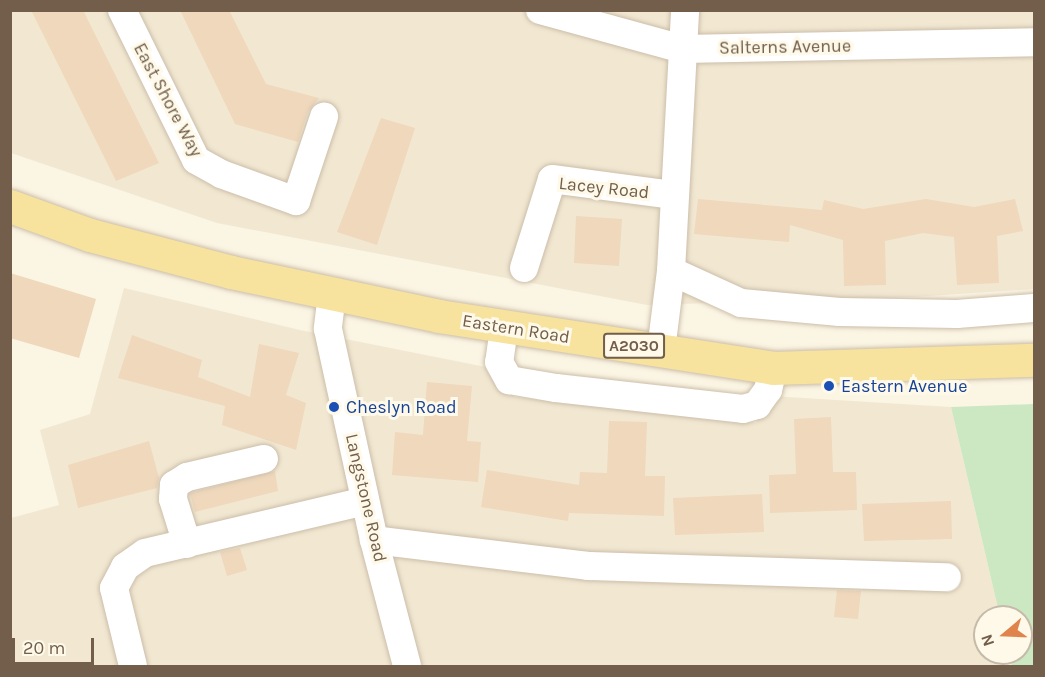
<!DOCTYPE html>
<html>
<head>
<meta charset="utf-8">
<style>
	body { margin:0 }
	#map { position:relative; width:1045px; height:677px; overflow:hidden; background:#fbf5e3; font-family:Karla,sans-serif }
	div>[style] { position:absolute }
	.residential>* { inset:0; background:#f2e8d2 }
	.green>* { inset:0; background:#cce8c3 }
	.building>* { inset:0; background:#efd8bc }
	.roads { filter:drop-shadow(0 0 2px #ccbeaa) drop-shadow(0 0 2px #ccbeaa) }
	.minor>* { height:28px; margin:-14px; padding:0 14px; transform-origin:14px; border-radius:14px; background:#fff }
	.major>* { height:33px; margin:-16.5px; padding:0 16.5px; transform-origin:16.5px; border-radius:16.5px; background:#f7e39e }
	.dots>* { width:16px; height:16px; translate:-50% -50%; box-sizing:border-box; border:3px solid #fef9e9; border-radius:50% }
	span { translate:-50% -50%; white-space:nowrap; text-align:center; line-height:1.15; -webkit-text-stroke:6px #fef9e9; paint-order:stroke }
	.shield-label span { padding:2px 4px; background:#fef9e9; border:2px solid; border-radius:4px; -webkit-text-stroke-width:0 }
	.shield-label { font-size:16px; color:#725e4a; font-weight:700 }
	.street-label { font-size:18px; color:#725e4a }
	.transit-label { font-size:18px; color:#164399 }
	.left { translate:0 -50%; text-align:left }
	.frame { position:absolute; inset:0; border:12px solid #725e4a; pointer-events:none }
	.north { position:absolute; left:973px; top:605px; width:60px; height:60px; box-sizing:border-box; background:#fef9e9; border:2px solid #c6bba9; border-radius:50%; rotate:251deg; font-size:16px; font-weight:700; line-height:24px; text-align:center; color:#725e4a }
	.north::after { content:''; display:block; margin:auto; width:21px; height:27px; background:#e0844d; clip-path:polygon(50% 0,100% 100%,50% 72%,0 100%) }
	.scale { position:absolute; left:12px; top:638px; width:82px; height:27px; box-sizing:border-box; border:3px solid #725e4a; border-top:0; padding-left:8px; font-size:18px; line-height:21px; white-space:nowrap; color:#725e4a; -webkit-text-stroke:4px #fef9e9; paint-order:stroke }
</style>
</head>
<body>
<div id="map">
	<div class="residential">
		<i style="clip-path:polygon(11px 11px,1034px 11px,1034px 289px,913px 297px,647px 305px,217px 223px,11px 153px)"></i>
		<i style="clip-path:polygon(124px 288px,300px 330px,491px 368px,502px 387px,515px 397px,756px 423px,771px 396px,951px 407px,1000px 617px,985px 617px,985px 653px,1009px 653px,1012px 666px,11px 666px,11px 518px,59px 505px,40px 430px,90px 414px)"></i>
	</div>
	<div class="green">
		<i style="clip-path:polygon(1034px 404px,1034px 666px,1012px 666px,1009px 653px,1021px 653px,1021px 617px,1000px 617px,951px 407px)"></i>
	</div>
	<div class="building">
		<i style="clip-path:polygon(31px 10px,83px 10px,159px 163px,116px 181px)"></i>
		<i style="clip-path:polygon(180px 10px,229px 10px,266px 84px,319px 98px,308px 112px,298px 142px,235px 124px)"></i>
		<i style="clip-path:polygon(381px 118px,415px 128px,377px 245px,337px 232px)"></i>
		<i style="clip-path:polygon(698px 199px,822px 210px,824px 200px,863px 209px,926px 199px,974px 207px,1015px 199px,1023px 231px,997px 236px,999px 283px,957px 285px,954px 237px,923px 233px,885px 241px,886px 285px,844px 286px,843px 240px,790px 225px,789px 242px,694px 234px)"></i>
		<i style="clip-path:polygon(576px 216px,622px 219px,619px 266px,574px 263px)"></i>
		<i style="clip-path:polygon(10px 273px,96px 299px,79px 358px,10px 338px)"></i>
		<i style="clip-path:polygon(132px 335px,202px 360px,198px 377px,250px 397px,259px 344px,299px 353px,286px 395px,306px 403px,296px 450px,222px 425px,225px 406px,118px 378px)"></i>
		<i style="clip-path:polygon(427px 382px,472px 386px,467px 441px,481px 442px,478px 482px,392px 475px,395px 432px,423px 435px)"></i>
		<i style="clip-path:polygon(831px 417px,833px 472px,856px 472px,857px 510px,770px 513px,769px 475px,796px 474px,794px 419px)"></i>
		<i style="clip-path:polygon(609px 421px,647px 422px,645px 476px,665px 476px,664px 516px,569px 513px,568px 521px,481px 507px,487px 470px,579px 485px,580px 472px,607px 473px)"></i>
		<i style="clip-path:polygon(149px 441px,159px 478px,157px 488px,78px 508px,68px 465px)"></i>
		<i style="clip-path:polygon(275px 471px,278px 491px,195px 512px,190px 494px,193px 492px)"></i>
		<i style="clip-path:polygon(762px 494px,764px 532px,675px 535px,673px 498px)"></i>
		<i style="clip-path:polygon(951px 501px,952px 539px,864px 541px,862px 504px)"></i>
		<i style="clip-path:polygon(240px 548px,247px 570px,227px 576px,220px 552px)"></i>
		<i style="clip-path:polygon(837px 590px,861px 591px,858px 619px,834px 617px)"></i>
	</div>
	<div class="roads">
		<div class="minor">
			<i style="left:122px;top:10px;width:167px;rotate:63.7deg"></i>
			<i style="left:196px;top:160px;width:29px;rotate:29deg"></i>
			<i style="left:221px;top:174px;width:80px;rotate:19.8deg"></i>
			<i style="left:296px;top:201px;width:89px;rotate:-71.6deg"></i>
			<i style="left:540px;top:10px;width:148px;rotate:15.3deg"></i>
			<i style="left:683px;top:49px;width:351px;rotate:-1.1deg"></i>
			<i style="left:524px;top:268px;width:93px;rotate:-72.5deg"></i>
			<i style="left:552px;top:179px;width:123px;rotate:7.5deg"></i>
			<i style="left:671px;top:271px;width:77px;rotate:24.6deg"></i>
			<i style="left:741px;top:303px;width:99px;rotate:5.2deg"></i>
			<i style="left:840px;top:312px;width:117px;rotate:1deg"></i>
			<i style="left:957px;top:314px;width:77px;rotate:-4.5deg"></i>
			<i style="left:332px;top:294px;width:35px;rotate:97deg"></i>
			<i style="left:328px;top:329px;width:216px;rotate:77.7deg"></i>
			<i style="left:374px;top:540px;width:130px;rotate:75.3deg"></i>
			<i style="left:504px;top:328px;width:34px;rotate:98deg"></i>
			<i style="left:499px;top:362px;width:21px;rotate:61deg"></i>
			<i style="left:509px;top:380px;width:48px;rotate:9.7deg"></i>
			<i style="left:556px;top:388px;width:188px;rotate:6.4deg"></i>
			<i style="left:743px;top:409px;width:15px;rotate:-16deg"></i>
			<i style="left:757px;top:405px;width:19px;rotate:-54deg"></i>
			<i style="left:768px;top:390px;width:23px;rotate:-77deg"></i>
			<i style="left:661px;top:350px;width:80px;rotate:-82.8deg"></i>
			<i style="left:671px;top:271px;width:261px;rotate:-86.9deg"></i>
			<i style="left:374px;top:540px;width:216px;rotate:6.9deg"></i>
			<i style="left:588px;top:566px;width:359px;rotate:1.8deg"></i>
			<i style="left:187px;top:544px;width:47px;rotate:-107.3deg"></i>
			<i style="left:173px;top:499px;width:14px;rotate:-86deg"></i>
			<i style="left:174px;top:485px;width:15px;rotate:-32deg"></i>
			<i style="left:187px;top:477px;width:79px;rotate:-13.2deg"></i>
			<i style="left:133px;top:666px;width:80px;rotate:-103.7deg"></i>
			<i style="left:114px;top:588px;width:24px;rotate:-62deg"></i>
			<i style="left:125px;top:567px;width:24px;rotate:-35deg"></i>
			<i style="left:145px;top:553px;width:226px;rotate:-13.3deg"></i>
		</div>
		<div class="major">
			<i style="left:10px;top:206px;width:85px;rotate:19.9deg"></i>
			<i style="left:90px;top:235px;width:146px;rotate:14.7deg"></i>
			<i style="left:231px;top:272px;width:213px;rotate:11.9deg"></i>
			<i style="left:439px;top:316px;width:338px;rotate:8.8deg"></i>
			<i style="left:773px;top:368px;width:261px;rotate:-1.8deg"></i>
		</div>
	</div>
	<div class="dots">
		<i style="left:829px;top:386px;background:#1a4fb4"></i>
		<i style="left:334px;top:407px;background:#1a4fb4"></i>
	</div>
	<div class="shield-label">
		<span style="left:634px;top:346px">A2030</span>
	</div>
	<div class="street-label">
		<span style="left:785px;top:47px;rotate:-1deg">Salterns Avenue</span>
		<span style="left:168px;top:100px;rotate:62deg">East Shore Way</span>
		<span style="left:604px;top:188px;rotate:6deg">Lacey Road</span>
		<span style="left:516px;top:329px;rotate:9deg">Eastern Road</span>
		<span style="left:366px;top:498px;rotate:77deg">Langstone Road</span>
	</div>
	<div class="transit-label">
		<span class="left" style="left:841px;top:386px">Eastern Avenue</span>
		<span class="left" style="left:346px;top:407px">Cheslyn Road</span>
	</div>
	<div class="frame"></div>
	<div class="north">N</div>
	<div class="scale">20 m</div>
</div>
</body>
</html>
